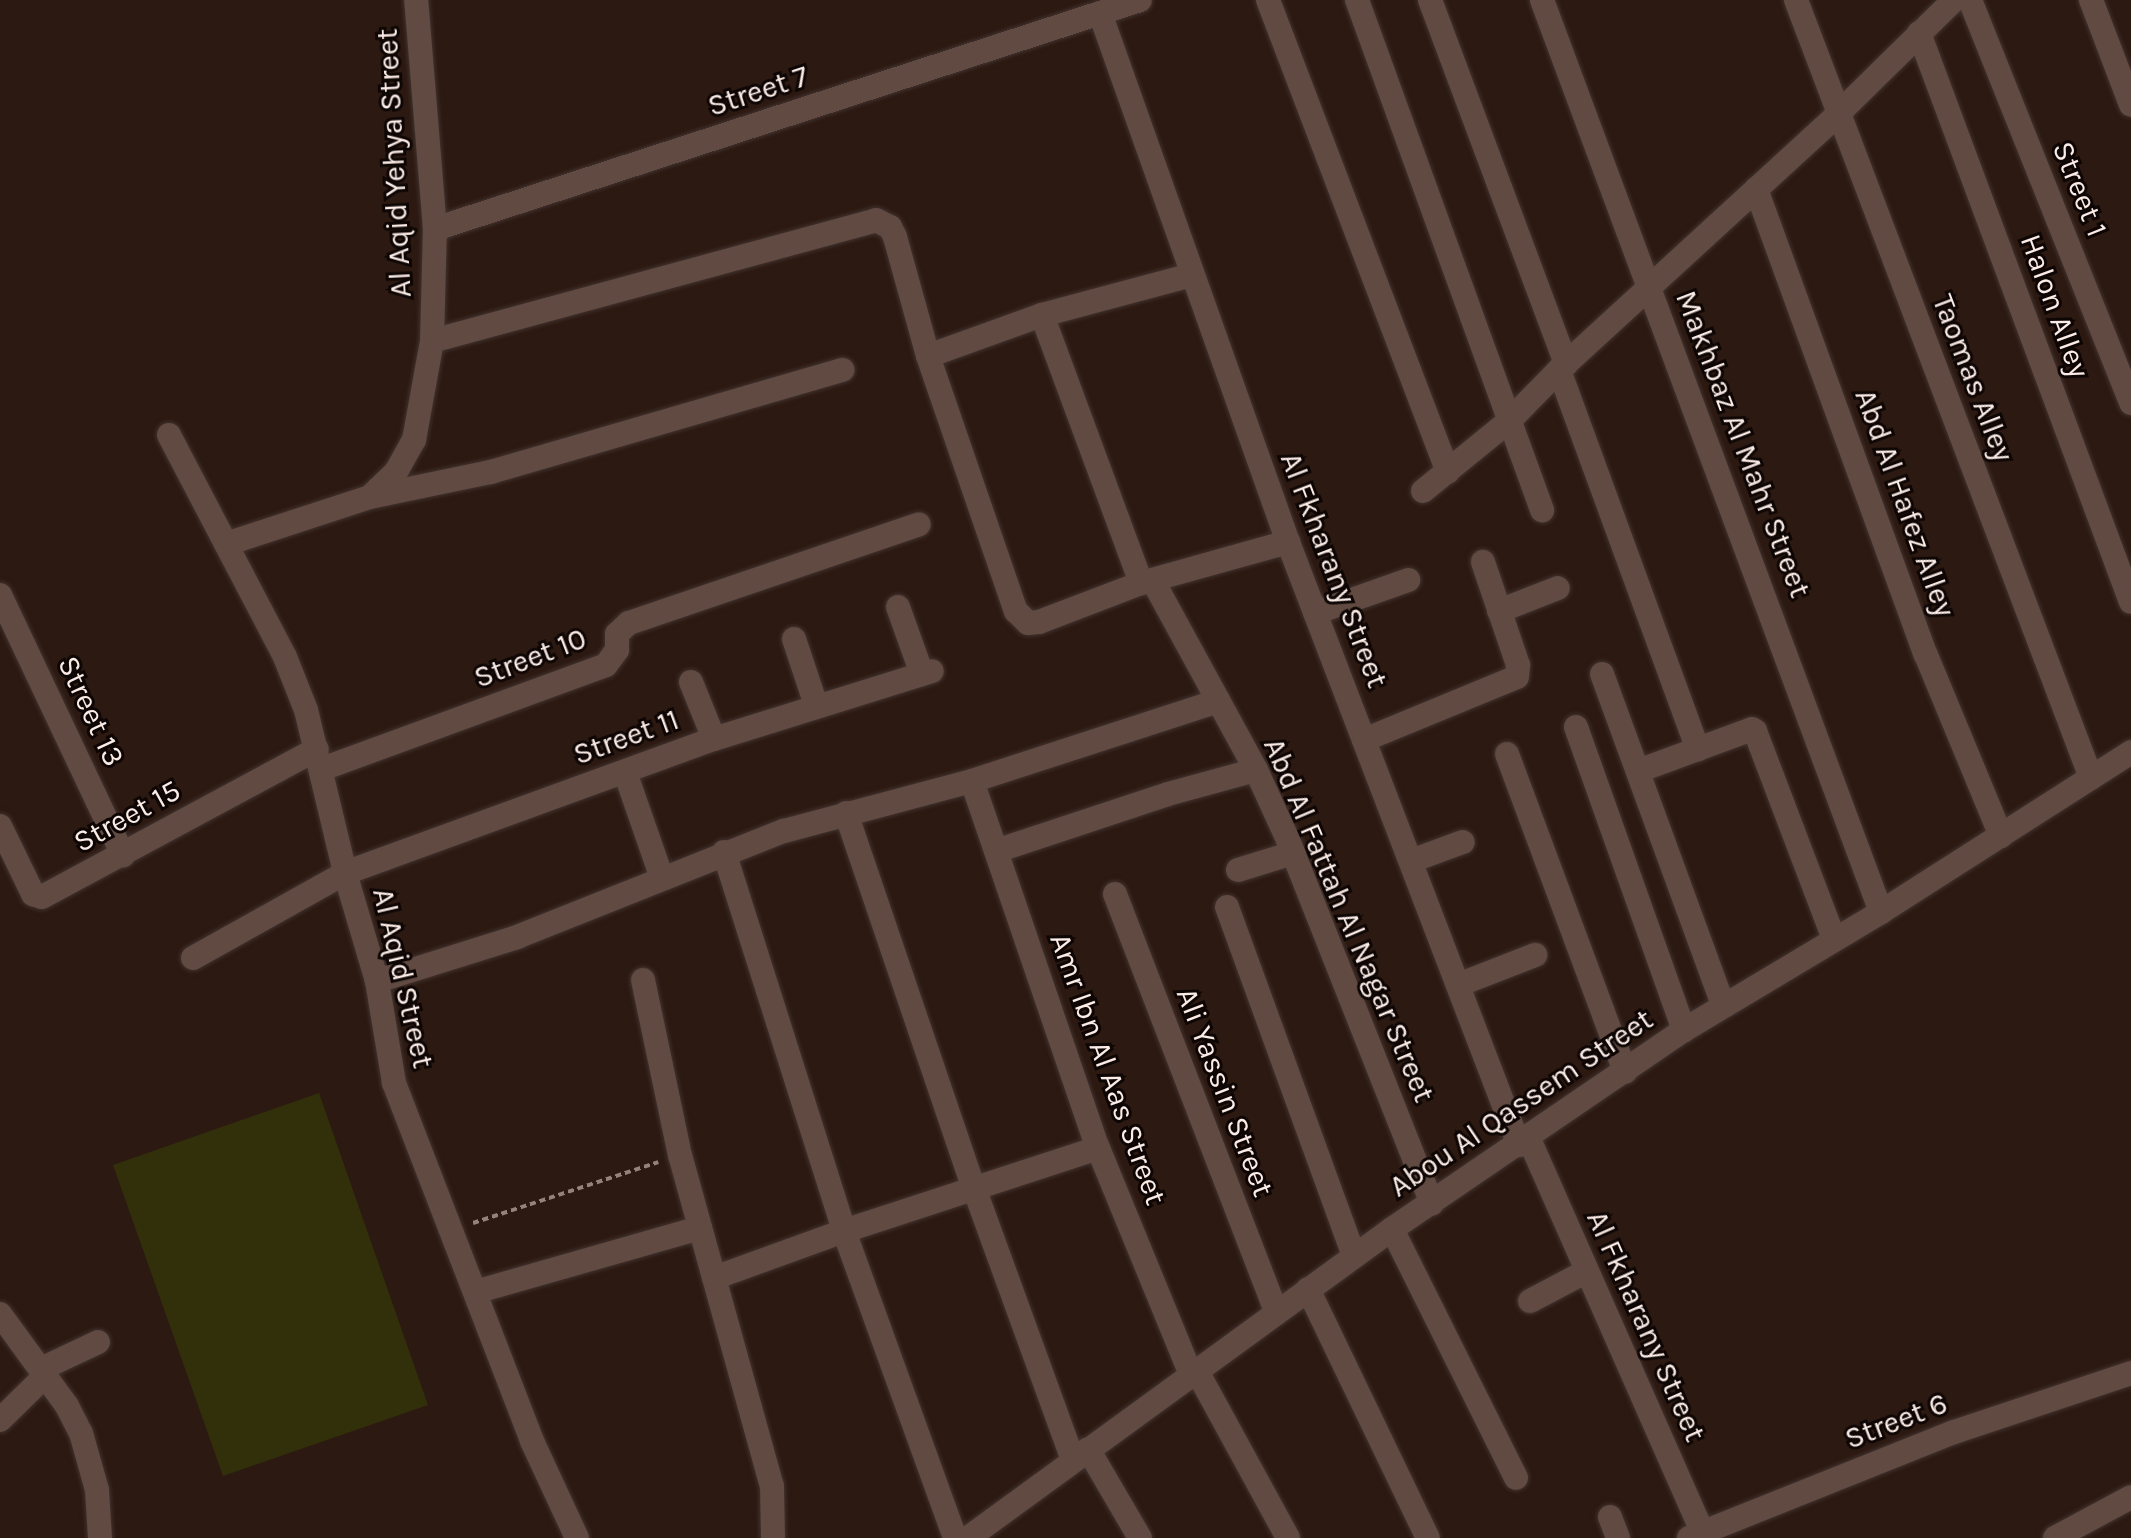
<!DOCTYPE html>
<html>
<head>
<meta charset="utf-8">
<style>
	body { margin:0 }
	#map { position:relative; width:2131px; height:1538px; overflow:hidden; background:#2c1911; font-family:Karla,sans-serif }
	div>[style] { position:absolute }
	.green>* { inset:0; background:#32300b }
	.path>* { height:4px; margin-top:-2px; transform-origin:0; background:repeating-linear-gradient(90deg,#94837c 0 6px,transparent 0 10px) }
	.roads { filter:drop-shadow(0 0 2px #41322f) drop-shadow(0 0 2px #41322f) }
	.minor>* { height:24px; margin:-12px; padding:0 12px; transform-origin:12px; border-radius:12px; background:#604a41 }
	span { translate:-50% -50%; white-space:nowrap; text-align:center; line-height:1.15; -webkit-text-stroke:6px #0e0604; paint-order:stroke }
	.street-label { font-size:30px; color:#fbece7 }
</style>
</head>
<body>
<div id="map">
	<div class="green">
		<i style="clip-path:polygon(319px 1093px,428px 1405px,223px 1476px,113px 1165px)"></i>
	</div>
	<div class="path">
		<i style="left:473px;top:1223px;width:195px;rotate:-18.2deg"></i>
	</div>
	<div class="roads">
		<div class="minor">
			<i style="left:1268px;top:0;width:505px;rotate:69.13deg"></i>
			<i style="left:1357px;top:0;width:543px;rotate:70.06deg"></i>
			<i style="left:1430px;top:0;width:389px;rotate:69.5deg"></i>
			<i style="left:1542px;top:0;width:973px;rotate:69.61deg"></i>
			<i style="left:1796px;top:0;width:832px;rotate:69.23deg"></i>
			<i style="left:1970px;top:0;width:434px;rotate:68.2deg"></i>
			<i style="left:2091px;top:0;width:112px;rotate:69.1deg"></i>
			<i style="left:1100px;top:13px;width:561px;rotate:70.44deg"></i>
			<i style="left:1288px;top:542px;width:646px;rotate:69.04deg"></i>
			<i style="left:1919px;top:33px;width:607px;rotate:69.57deg"></i>
			<i style="left:1756px;top:189px;width:496px;rotate:70deg"></i>
			<i style="left:1926px;top:655px;width:196px;rotate:67.5deg"></i>
			<i style="left:435px;top:229px;width:741px;rotate:-17.99deg"></i>
			<i style="left:1042px;top:315px;width:286px;rotate:69.7deg"></i>
			<i style="left:432px;top:341px;width:460px;rotate:-15.2deg"></i>
			<i style="left:876px;top:220px;width:16px;rotate:27deg"></i>
			<i style="left:890px;top:227px;width:11px;rotate:63deg"></i>
			<i style="left:895px;top:237px;width:123px;rotate:74.5deg"></i>
			<i style="left:928px;top:356px;width:270px;rotate:71deg"></i>
			<i style="left:1016px;top:611px;width:17px;rotate:45deg"></i>
			<i style="left:1028px;top:623px;width:11px;rotate:-5deg"></i>
			<i style="left:1039px;top:622px;width:109px;rotate:-20.9deg"></i>
			<i style="left:1141px;top:583px;width:153px;rotate:-15.6deg"></i>
			<i style="left:928px;top:356px;width:121px;rotate:-19.8deg"></i>
			<i style="left:1042px;top:315px;width:154px;rotate:-15deg"></i>
			<i style="left:1559px;top:370px;width:404px;rotate:69.9deg"></i>
			<i style="left:169px;top:435px;width:250px;rotate:62.4deg"></i>
			<i style="left:285px;top:657px;width:57px;rotate:68.4deg"></i>
			<i style="left:306px;top:710px;width:168px;rotate:76.5deg"></i>
			<i style="left:345px;top:873px;width:113px;rotate:73.5deg"></i>
			<i style="left:377px;top:981px;width:103px;rotate:80.5deg"></i>
			<i style="left:394px;top:1083px;width:384px;rotate:68.9deg"></i>
			<i style="left:532px;top:1441px;width:107px;rotate:65.1deg"></i>
			<i style="left:1423px;top:491px;width:112px;rotate:-39.2deg"></i>
			<i style="left:1510px;top:420px;width:70px;rotate:-45.6deg"></i>
			<i style="left:1559px;top:370px;width:380px;rotate:-42.5deg"></i>
			<i style="left:1839px;top:113px;width:161px;rotate:-44.5deg"></i>
			<i style="left:372px;top:495px;width:33px;rotate:-44deg"></i>
			<i style="left:396px;top:472px;width:37px;rotate:-61deg"></i>
			<i style="left:414px;top:440px;width:101px;rotate:-79.7deg"></i>
			<i style="left:432px;top:341px;width:112px;rotate:-88.5deg"></i>
			<i style="left:435px;top:229px;width:230px;rotate:-94.7deg"></i>
			<i style="left:226px;top:544px;width:151px;rotate:-18.1deg"></i>
			<i style="left:370px;top:497px;width:124px;rotate:-11.7deg"></i>
			<i style="left:491px;top:472px;width:366px;rotate:-16.2deg"></i>
			<i style="left:1153px;top:581px;width:215px;rotate:61.4deg"></i>
			<i style="left:1256px;top:770px;width:77px;rotate:65.4deg"></i>
			<i style="left:1288px;top:840px;width:391px;rotate:68.4deg"></i>
			<i style="left:0;top:595px;width:288px;rotate:64.7deg"></i>
			<i style="left:898px;top:607px;width:71px;rotate:70.3deg"></i>
			<i style="left:1499px;top:611px;width:63px;rotate:-21.3deg"></i>
			<i style="left:1315px;top:613px;width:99px;rotate:-19.5deg"></i>
			<i style="left:794px;top:639px;width:70px;rotate:71.6deg"></i>
			<i style="left:1602px;top:674px;width:352px;rotate:69.9deg"></i>
			<i style="left:691px;top:682px;width:61px;rotate:68deg"></i>
			<i style="left:1576px;top:727px;width:322px;rotate:70.4deg"></i>
			<i style="left:1364px;top:740px;width:165px;rotate:-22.4deg"></i>
			<i style="left:1517px;top:677px;width:12px;rotate:-85deg"></i>
			<i style="left:1518px;top:665px;width:109px;rotate:-108.8deg"></i>
			<i style="left:1507px;top:754px;width:339px;rotate:69.6deg"></i>
			<i style="left:322px;top:769px;width:302px;rotate:-20.1deg"></i>
			<i style="left:606px;top:665px;width:19px;rotate:-54deg"></i>
			<i style="left:617px;top:650px;width:16px;rotate:-90deg"></i>
			<i style="left:617px;top:634px;width:16px;rotate:-43deg"></i>
			<i style="left:629px;top:623px;width:306px;rotate:-18.8deg"></i>
			<i style="left:1638px;top:771px;width:121px;rotate:-20.2deg"></i>
			<i style="left:1752px;top:729px;width:4px;rotate:34deg"></i>
			<i style="left:1755px;top:731px;width:222px;rotate:69.2deg"></i>
			<i style="left:625px;top:772px;width:112px;rotate:70.8deg"></i>
			<i style="left:972px;top:781px;width:388px;rotate:71.1deg"></i>
			<i style="left:1098px;top:1148px;width:248px;rotate:67.7deg"></i>
			<i style="left:846px;top:813px;width:396px;rotate:71.2deg"></i>
			<i style="left:974px;top:1188px;width:289px;rotate:70deg"></i>
			<i style="left:0;top:826px;width:76px;rotate:64.1deg"></i>
			<i style="left:33px;top:894px;width:9px;rotate:18deg"></i>
			<i style="left:42px;top:897px;width:312px;rotate:-28.3deg"></i>
			<i style="left:996px;top:851px;width:181px;rotate:-18.3deg"></i>
			<i style="left:1168px;top:794px;width:91px;rotate:-15.3deg"></i>
			<i style="left:724px;top:852px;width:398px;rotate:72.4deg"></i>
			<i style="left:844px;top:1231px;width:326px;rotate:70.1deg"></i>
			<i style="left:1411px;top:861px;width:55px;rotate:-20.1deg"></i>
			<i style="left:1238px;top:870px;width:58px;rotate:-17.2deg"></i>
			<i style="left:1115px;top:894px;width:448px;rotate:68.9deg"></i>
			<i style="left:1227px;top:907px;width:371px;rotate:70deg"></i>
			<i style="left:193px;top:958px;width:174px;rotate:-29.2deg"></i>
			<i style="left:345px;top:873px;width:393px;rotate:-20deg"></i>
			<i style="left:714px;top:739px;width:228px;rotate:-17.3deg"></i>
			<i style="left:643px;top:980px;width:179px;rotate:78.1deg"></i>
			<i style="left:680px;top:1155px;width:344px;rotate:74.5deg"></i>
			<i style="left:772px;top:1486px;width:52px;rotate:88.9deg"></i>
			<i style="left:377px;top:981px;width:147px;rotate:-17.4deg"></i>
			<i style="left:517px;top:937px;width:287px;rotate:-21.7deg"></i>
			<i style="left:784px;top:831px;width:195px;rotate:-14.9deg"></i>
			<i style="left:972px;top:781px;width:259px;rotate:-18deg"></i>
			<i style="left:1458px;top:985px;width:83px;rotate:-21.3deg"></i>
			<i style="left:1529px;top:1139px;width:436px;rotate:66.2deg"></i>
			<i style="left:1392px;top:1229px;width:278px;rotate:63.5deg"></i>
			<i style="left:714px;top:1278px;width:138px;rotate:-19.9deg"></i>
			<i style="left:844px;top:1231px;width:267px;rotate:-18.1deg"></i>
			<i style="left:1308px;top:1289px;width:276px;rotate:64.3deg"></i>
			<i style="left:475px;top:1292px;width:234px;rotate:-15.9deg"></i>
			<i style="left:1530px;top:1301px;width:64px;rotate:-27.8deg"></i>
			<i style="left:0;top:1314px;width:114px;rotate:53.9deg"></i>
			<i style="left:67px;top:1406px;width:30px;rotate:63deg"></i>
			<i style="left:81px;top:1433px;width:59px;rotate:74.3deg"></i>
			<i style="left:97px;top:1490px;width:48px;rotate:86.4deg"></i>
			<i style="left:41px;top:1369px;width:63px;rotate:-25.3deg"></i>
			<i style="left:1198px;top:1373px;width:188px;rotate:61.4deg"></i>
			<i style="left:0;top:1420px;width:64px;rotate:-44.4deg"></i>
			<i style="left:1088px;top:1449px;width:103px;rotate:59.7deg"></i>
			<i style="left:1610px;top:1517px;width:22px;rotate:69deg"></i>
			<i style="left:968px;top:1538px;width:525px;rotate:-36.08deg"></i>
			<i style="left:1392px;top:1229px;width:353px;rotate:-34.3deg"></i>
			<i style="left:1684px;top:1030px;width:230px;rotate:-30.9deg"></i>
			<i style="left:1881px;top:912px;width:297px;rotate:-32.6deg"></i>
			<i style="left:1689px;top:1538px;width:285px;rotate:-21.8deg"></i>
			<i style="left:1954px;top:1432px;width:187px;rotate:-18.4deg"></i>
			<i style="left:2055px;top:1538px;width:86px;rotate:-28.3deg"></i>
		</div>
	</div>
	<div class="street-label">
		<span style="left:758px;top:91px;rotate:-18deg">Street 7</span>
		<span style="left:394px;top:163px;rotate:-93deg">Al Aqid Yehya Street</span>
		<span style="left:2080px;top:189px;rotate:68deg">Street 1</span>
		<span style="left:2055px;top:306px;rotate:70deg">Halon Alley</span>
		<span style="left:1973px;top:378px;rotate:69deg">Taomas Alley</span>
		<span style="left:1743px;top:444px;rotate:69deg">Makhbaz Al Mahr Street</span>
		<span style="left:1905px;top:503px;rotate:70deg">Abd Al Hafez Alley</span>
		<span style="left:1334px;top:570px;rotate:69deg">Al Fkharany Street</span>
		<span style="left:530px;top:658px;rotate:-21deg">Street 10</span>
		<span style="left:91px;top:711px;rotate:65deg">Street 13</span>
		<span style="left:626px;top:737px;rotate:-20deg">Street 11</span>
		<span style="left:127px;top:816px;rotate:-29deg">Street 15</span>
		<span style="left:1349px;top:920px;rotate:67deg">Abd Al Fattah Al Nagar Street</span>
		<span style="left:403px;top:978px;rotate:77deg">Al Aqid Street</span>
		<span style="left:1108px;top:1069px;rotate:70deg">Amr Ibn Al Aas Street</span>
		<span style="left:1225px;top:1092px;rotate:69deg">Ali Yassin Street</span>
		<span style="left:1521px;top:1103px;rotate:-34deg">Abou Al Qassem Street</span>
		<span style="left:1646px;top:1326px;rotate:66deg">Al Fkharany Street</span>
		<span style="left:1896px;top:1421px;rotate:-21deg">Street 6</span>
	</div>
</div>
</body>
</html>
